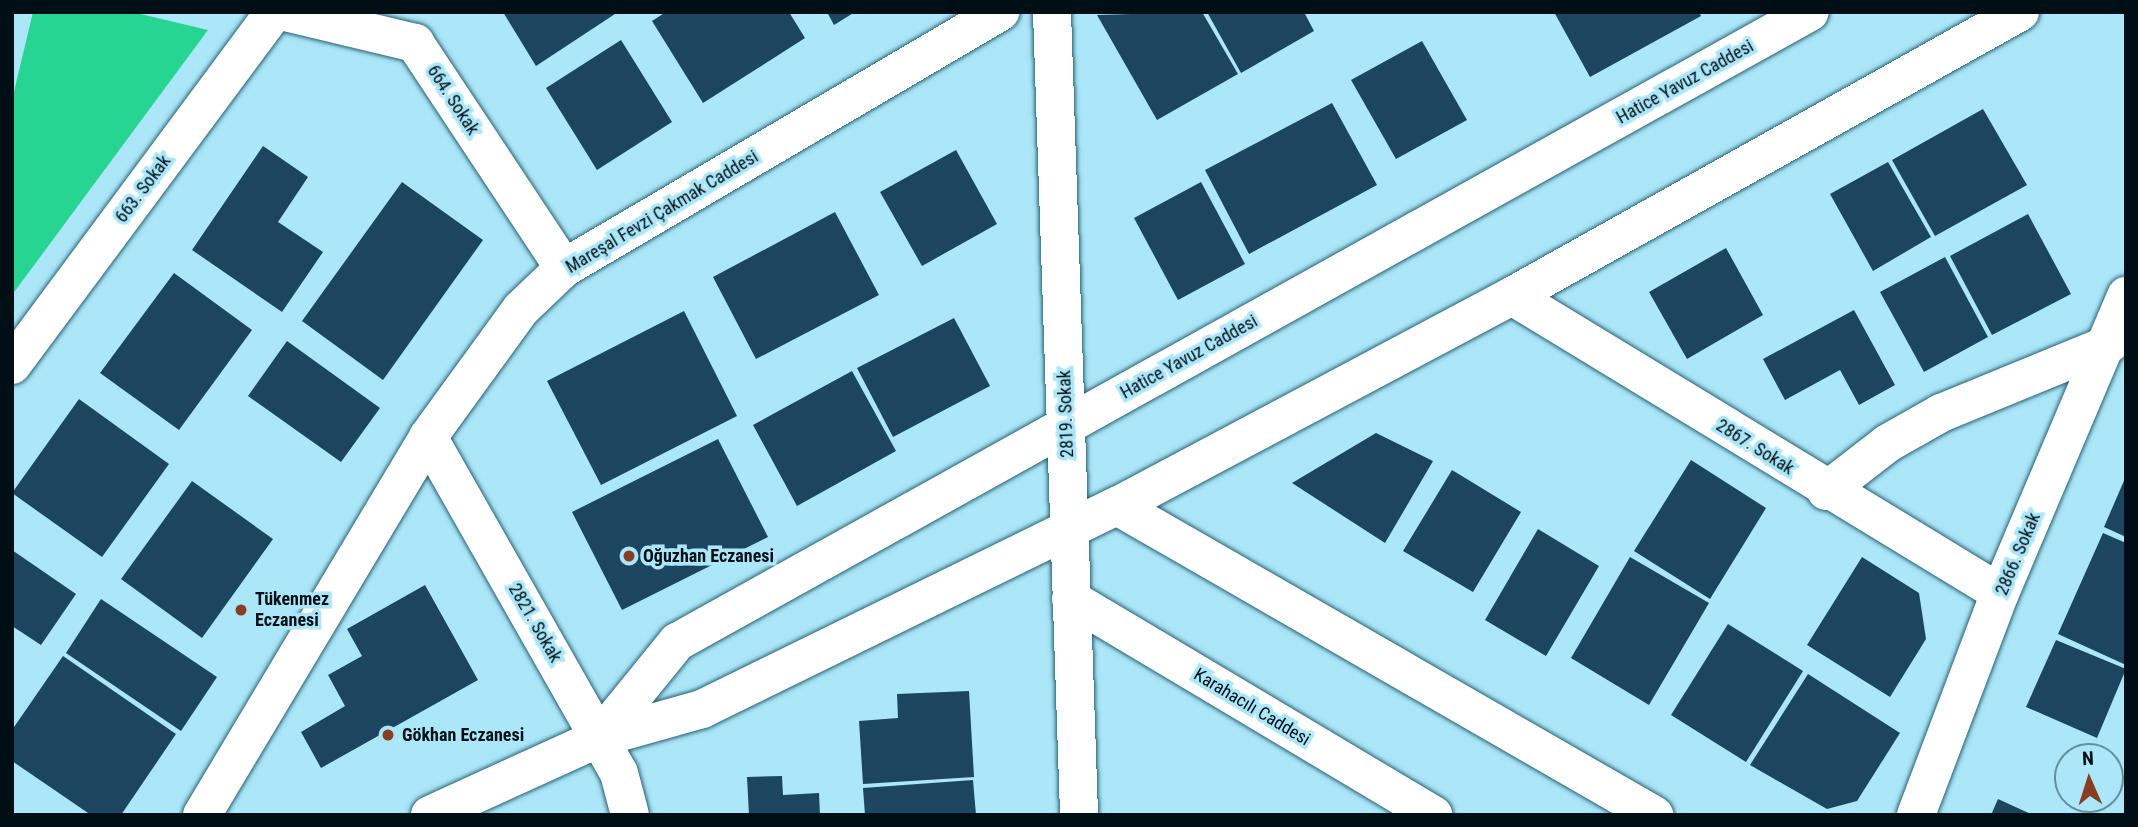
<!DOCTYPE html>
<html>
<head>
<meta charset="utf-8">
<style>
	body { margin:0 }
	#map { position:relative; width:2138px; height:827px; overflow:hidden; background:#abe6f9; font-family:"Roboto Condensed",sans-serif }
	div>[style] { position:absolute }
	.green>* { inset:0; background:#27d592 }
	.building>* { inset:0; background:#1c4560 }
	.roads { filter:drop-shadow(0 0 2px #276072) drop-shadow(0 0 2px #276072) }
	.minor>* { height:38px; margin:-19px; padding:0 19px; transform-origin:19px; border-radius:19px; background:#fff }
	.tertiary>* { height:38px; margin:-19px; padding:0 19px; transform-origin:19px; border-radius:19px; background:#fff }
	.secondary>* { height:38px; margin:-19px; padding:0 19px; transform-origin:19px; border-radius:19px; background:#fff }
	.dots>* { width:19px; height:19px; translate:-50% -50%; box-sizing:border-box; border:4px solid #abe6f9; border-radius:50% }
	span { translate:-50% -50%; white-space:nowrap; text-align:center; line-height:1.15; -webkit-text-stroke:7px #abe6f9; paint-order:stroke }
	.street-label { font-size:18px; color:#000e15 }
	.poi-label { font-size:18px; color:#000e15; font-weight:700 }
	.left { translate:0 -50%; text-align:left }
	.frame { position:absolute; inset:0; border:14px solid #000e15; pointer-events:none }
	.north { position:absolute; left:2054px; top:743px; width:70px; height:70px; box-sizing:border-box; background:#abe6f9; border:2px solid #67909e; border-radius:50%; rotate:357deg; font-size:19px; font-weight:700; line-height:28px; text-align:center; color:#000e15 }
	.north::after { content:''; display:block; margin:auto; width:24px; height:32px; background:#873e22; clip-path:polygon(50% 0,100% 100%,50% 72%,0 100%) }
</style>
</head>
<body>
<div id="map">
	<div class="green">
		<i style="clip-path:polygon(33px 12px,132px 12px,208px 30px,12px 295px,12px 100px)"></i>
	</div>
	<div class="building">
		<i style="clip-path:polygon(503px 12px,618px 12px,536px 66px)"></i>
		<i style="clip-path:polygon(666px 12px,789px 12px,805px 38px,703px 103px,652px 21px)"></i>
		<i style="clip-path:polygon(827px 12px,855px 12px,834px 25px)"></i>
		<i style="clip-path:polygon(1202px 12px,1238px 74px,1157px 120px,1097px 15px)"></i>
		<i style="clip-path:polygon(1207px 12px,1304px 12px,1314px 31px,1241px 73px)"></i>
		<i style="clip-path:polygon(1554px 12px,1699px 12px,1701px 16px,1590px 77px)"></i>
		<i style="clip-path:polygon(621px 40px,672px 122px,597px 170px,546px 88px)"></i>
		<i style="clip-path:polygon(1422px 41px,1467px 120px,1396px 159px,1351px 80px)"></i>
		<i style="clip-path:polygon(1332px 103px,1377px 185px,1249px 254px,1205px 170px)"></i>
		<i style="clip-path:polygon(1983px 109px,2027px 185px,1935px 236px,1892px 160px)"></i>
		<i style="clip-path:polygon(263px 146px,308px 177px,278px 222px,323px 252px,282px 312px,192px 250px)"></i>
		<i style="clip-path:polygon(956px 150px,997px 224px,922px 266px,880px 192px)"></i>
		<i style="clip-path:polygon(1888px 162px,1931px 237px,1873px 271px,1830px 194px)"></i>
		<i style="clip-path:polygon(402px 182px,483px 240px,383px 380px,302px 321px)"></i>
		<i style="clip-path:polygon(1201px 182px,1245px 264px,1178px 300px,1134px 218px)"></i>
		<i style="clip-path:polygon(835px 212px,879px 295px,756px 359px,713px 277px)"></i>
		<i style="clip-path:polygon(2028px 214px,2071px 294px,1992px 335px,1950px 256px)"></i>
		<i style="clip-path:polygon(1726px 248px,1763px 315px,1687px 359px,1649px 292px)"></i>
		<i style="clip-path:polygon(1945px 257px,1988px 337px,1924px 372px,1880px 292px)"></i>
		<i style="clip-path:polygon(174px 273px,252px 330px,179px 430px,100px 373px)"></i>
		<i style="clip-path:polygon(1854px 310px,1895px 385px,1859px 405px,1840px 370px,1785px 400px,1763px 359px)"></i>
		<i style="clip-path:polygon(684px 311px,737px 416px,601px 485px,547px 381px)"></i>
		<i style="clip-path:polygon(954px 318px,990px 386px,893px 437px,857px 368px)"></i>
		<i style="clip-path:polygon(287px 341px,380px 408px,341px 462px,248px 396px)"></i>
		<i style="clip-path:polygon(852px 371px,896px 451px,797px 506px,753px 425px)"></i>
		<i style="clip-path:polygon(79px 399px,169px 464px,102px 557px,12px 493px)"></i>
		<i style="clip-path:polygon(1376px 433px,1433px 461px,1385px 543px,1292px 483px)"></i>
		<i style="clip-path:polygon(718px 439px,768px 537px,622px 610px,572px 512px)"></i>
		<i style="clip-path:polygon(1691px 460px,1766px 508px,1710px 599px,1634px 551px)"></i>
		<i style="clip-path:polygon(1452px 470px,1521px 512px,1473px 592px,1403px 551px)"></i>
		<i style="clip-path:polygon(2126px 476px,2126px 537px,2104px 527px)"></i>
		<i style="clip-path:polygon(192px 481px,273px 539px,202px 638px,121px 579px)"></i>
		<i style="clip-path:polygon(1538px 529px,1599px 566px,1546px 656px,1485px 620px)"></i>
		<i style="clip-path:polygon(2103px 533px,2126px 543px,2126px 665px,2058px 634px)"></i>
		<i style="clip-path:polygon(12px 550px,76px 594px,41px 645px,12px 626px)"></i>
		<i style="clip-path:polygon(1630px 557px,1709px 603px,1649px 705px,1571px 658px)"></i>
		<i style="clip-path:polygon(1862px 557px,1919px 593px,1926px 639px,1890px 697px,1807px 645px)"></i>
		<i style="clip-path:polygon(425px 585px,478px 680px,321px 768px,301px 732px,345px 706px,328px 675px,362px 656px,347px 629px)"></i>
		<i style="clip-path:polygon(101px 599px,217px 677px,181px 731px,66px 653px)"></i>
		<i style="clip-path:polygon(1728px 624px,1803px 671px,1746px 762px,1671px 715px)"></i>
		<i style="clip-path:polygon(2056px 640px,2126px 669px,2097px 738px,2026px 707px)"></i>
		<i style="clip-path:polygon(63px 656px,176px 734px,121px 815px,91px 815px,12px 761px,12px 730px)"></i>
		<i style="clip-path:polygon(1808px 674px,1900px 733px,1857px 801px,1827px 809px,1750px 765px)"></i>
		<i style="clip-path:polygon(969px 691px,974px 777px,863px 784px,859px 721px,898px 718px,897px 694px)"></i>
		<i style="clip-path:polygon(782px 776px,783px 795px,819px 793px,820px 815px,749px 815px,747px 777px)"></i>
		<i style="clip-path:polygon(973px 780px,976px 815px,865px 815px,863px 788px)"></i>
		<i style="clip-path:polygon(1998px 799px,2033px 815px,1991px 815px)"></i>
	</div>
	<div class="roads">
		<div class="minor">
			<i style="left:285px;top:12px;width:134px;rotate:13.4deg"></i>
			<i style="left:415px;top:43px;width:270px;rotate:56.5deg"></i>
			<i style="left:1512px;top:296px;width:571px;rotate:31.32deg"></i>
			<i style="left:12px;top:365px;width:440px;rotate:-53.4deg"></i>
			<i style="left:428px;top:437px;width:386px;rotate:60.4deg"></i>
			<i style="left:619px;top:773px;width:43px;rotate:75.3deg"></i>
			<i style="left:1826px;top:491px;width:78px;rotate:-37.7deg"></i>
			<i style="left:1888px;top:443px;width:61px;rotate:-29.5deg"></i>
			<i style="left:1941px;top:413px;width:182px;rotate:-22.3deg"></i>
			<i style="left:1916px;top:815px;width:237px;rotate:-69.3deg"></i>
			<i style="left:2000px;top:593px;width:323px;rotate:-67deg"></i>
		</div>
		<div class="tertiary">
			<i style="left:1052px;top:12px;width:803px;rotate:88.07deg"></i>
			<i style="left:1117px;top:506px;width:620px;rotate:29.92deg"></i>
			<i style="left:1071px;top:599px;width:422px;rotate:30.8deg"></i>
			<i style="left:599px;top:738px;width:124px;rotate:-50.9deg"></i>
			<i style="left:677px;top:642px;width:1296px;rotate:-29.08deg"></i>
			<i style="left:430px;top:815px;width:186px;rotate:-24.5deg"></i>
			<i style="left:599px;top:738px;width:107px;rotate:-15.7deg"></i>
			<i style="left:702px;top:709px;width:462px;rotate:-26.1deg"></i>
			<i style="left:1117px;top:506px;width:447px;rotate:-28deg"></i>
			<i style="left:1512px;top:296px;width:582px;rotate:-29.21deg"></i>
		</div>
		<div class="secondary">
			<i style="left:202px;top:815px;width:440px;rotate:-59.1deg"></i>
			<i style="left:428px;top:437px;width:158px;rotate:-54deg"></i>
			<i style="left:521px;top:309px;width:59px;rotate:-43.6deg"></i>
			<i style="left:564px;top:268px;width:506px;rotate:-30.42deg"></i>
		</div>
	</div>
	<div class="dots">
		<i style="left:629px;top:556px;background:#873e22"></i>
		<i style="left:241px;top:610px;background:#873e22"></i>
		<i style="left:388px;top:735px;background:#873e22"></i>
	</div>
	<div class="street-label">
		<span style="left:1685px;top:82px;rotate:-29deg">Hatice Yavuz Caddesi</span>
		<span style="left:453px;top:100px;rotate:57deg">664. Sokak</span>
		<span style="left:143px;top:189px;rotate:-53deg">663. Sokak</span>
		<span style="left:662px;top:212px;rotate:-31deg">Mareşal Fevzi Çakmak Caddesi</span>
		<span style="left:1189px;top:357px;rotate:-29deg">Hatice Yavuz Caddesi</span>
		<span style="left:1066px;top:414px;rotate:-92deg">2819. Sokak</span>
		<span style="left:1755px;top:447px;rotate:32deg">2867. Sokak</span>
		<span style="left:2018px;top:554px;rotate:-67deg">2866. Sokak</span>
		<span style="left:535px;top:623px;rotate:60deg">2821. Sokak</span>
		<span style="left:1252px;top:707px;rotate:31deg">Karahacılı Caddesi</span>
	</div>
	<div class="poi-label">
		<span class="left" style="left:643px;top:556px">Oğuzhan Eczanesi</span>
		<span class="left" style="left:255px;top:610px">Tükenmez<br>Eczanesi</span>
		<span class="left" style="left:402px;top:735px">Gökhan Eczanesi</span>
	</div>
	<div class="frame"></div>
	<div class="north">N</div>
</div>
</body>
</html>
